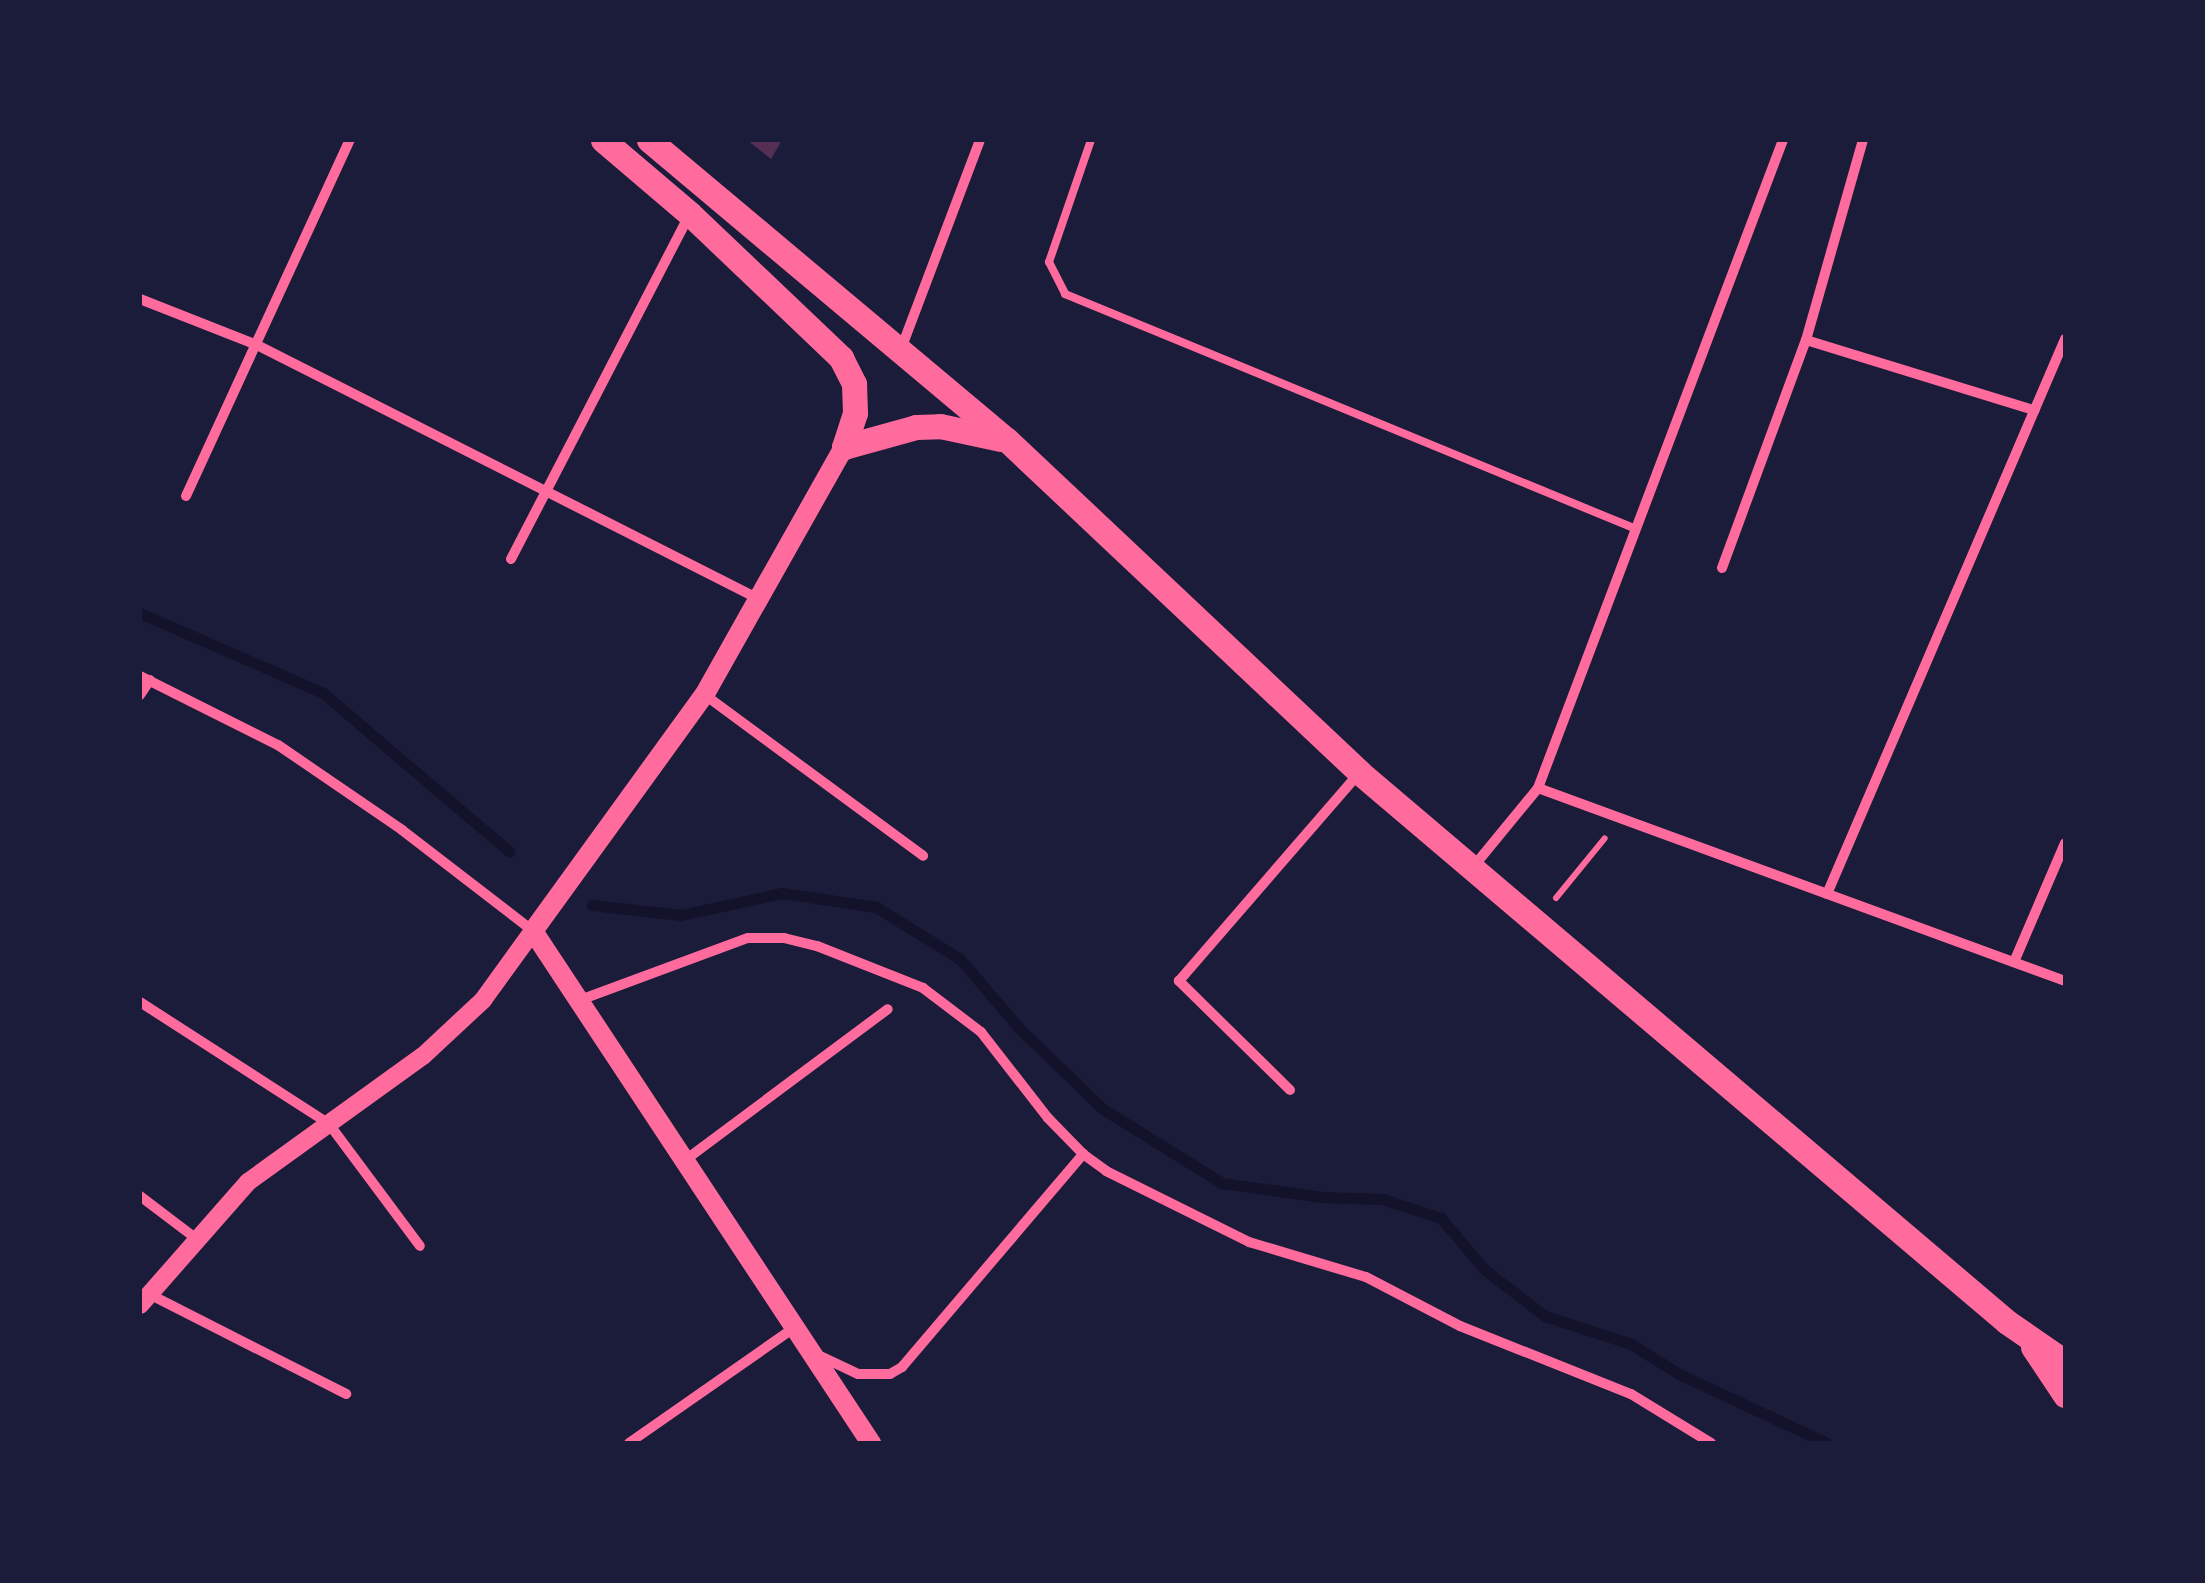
<!DOCTYPE html>
<html>
<head>
<meta charset="utf-8">
<style>
	body { margin:0 }
	#map { position:relative; width:2205px; height:1583px; overflow:hidden; background:#1b1b3a; font-family:"Source Serif 4",serif }
	div>[style] { position:absolute }
	.stream>* { height:11px; margin:-5.5px; padding:0 5.5px; transform-origin:5.5px; border-radius:5.5px; background:#12122b }
	.building>* { inset:0; background:#542f53 }
	.path>* { height:6px; margin:-3px; padding:0 3px; transform-origin:3px; border-radius:3px; background:#ff6b9d }
	.service>* { height:8px; margin:-4px; padding:0 4px; transform-origin:4px; border-radius:4px; background:#ff6b9d }
	.minor>* { height:10px; margin:-5px; padding:0 5px; transform-origin:5px; border-radius:5px; background:#ff6b9d }
	.tertiary>* { height:18px; margin:-9px; padding:0 9px; transform-origin:9px; border-radius:9px; background:#ff6b9d }
	.secondary>* { height:20px; margin:-10px; padding:0 10px; transform-origin:10px; border-radius:10px; background:#ff6b9d }
	.primary>* { height:25px; margin:-12.5px; padding:0 12.5px; transform-origin:12.5px; border-radius:12.5px; background:#ff6b9d }
	span { translate:-50% -50%; white-space:nowrap; text-align:center; line-height:1.15; -webkit-text-stroke:10px #1b1b3a; paint-order:stroke }
	.frame { position:absolute; inset:0; border:142px solid #1b1b3a; pointer-events:none }
</style>
</head>
<body>
<div id="map">
	<div class="stream">
		<i style="left:140px;top:613px;width:200px;rotate:23.6deg"></i>
		<i style="left:323px;top:693px;width:245px;rotate:40.4deg"></i>
		<i style="left:592px;top:905px;width:90px;rotate:6.4deg"></i>
		<i style="left:681px;top:915px;width:103px;rotate:-12.3deg"></i>
		<i style="left:782px;top:893px;width:95px;rotate:8.5deg"></i>
		<i style="left:876px;top:907px;width:99px;rotate:31.8deg"></i>
		<i style="left:960px;top:959px;width:91px;rotate:49.5deg"></i>
		<i style="left:1019px;top:1028px;width:117px;rotate:44deg"></i>
		<i style="left:1103px;top:1109px;width:140px;rotate:31.9deg"></i>
		<i style="left:1222px;top:1183px;width:101px;rotate:8deg"></i>
		<i style="left:1322px;top:1197px;width:60px;rotate:1.9deg"></i>
		<i style="left:1382px;top:1199px;width:62px;rotate:17.9deg"></i>
		<i style="left:1441px;top:1218px;width:68px;rotate:49.8deg"></i>
		<i style="left:1485px;top:1270px;width:76px;rotate:37.5deg"></i>
		<i style="left:1545px;top:1316px;width:90px;rotate:18deg"></i>
		<i style="left:1631px;top:1344px;width:57px;rotate:32deg"></i>
		<i style="left:1679px;top:1374px;width:163px;rotate:25deg"></i>
	</div>
	<div class="building">
		<i style="clip-path:polygon(747px 140px,782px 140px,771px 159px)"></i>
	</div>
	<div class="path">
		<i style="left:1556px;top:898px;width:77px;rotate:-50.8deg"></i>
	</div>
	<div class="service">
		<i style="left:1091px;top:140px;width:129px;rotate:109deg"></i>
		<i style="left:1049px;top:262px;width:36px;rotate:63deg"></i>
		<i style="left:1065px;top:294px;width:617px;rotate:22.37deg"></i>
	</div>
	<div class="minor">
		<i style="left:140px;top:299px;width:126px;rotate:21.5deg"></i>
		<i style="left:257px;top:345px;width:558px;rotate:26.84deg"></i>
		<i style="left:1806px;top:340px;width:239px;rotate:17.1deg"></i>
		<i style="left:901px;top:349px;width:223px;rotate:-69.3deg"></i>
		<i style="left:186px;top:496px;width:392px;rotate:-65.3deg"></i>
		<i style="left:511px;top:559px;width:389px;rotate:-62.6deg"></i>
		<i style="left:1722px;top:568px;width:243px;rotate:-69.8deg"></i>
		<i style="left:1806px;top:340px;width:208px;rotate:-74.1deg"></i>
		<i style="left:140px;top:676px;width:154px;rotate:26.6deg"></i>
		<i style="left:278px;top:745px;width:150px;rotate:34.4deg"></i>
		<i style="left:402px;top:830px;width:165px;rotate:37.6deg"></i>
		<i style="left:140px;top:695px;width:18px;rotate:-56deg"></i>
		<i style="left:705px;top:695px;width:271px;rotate:36.4deg"></i>
		<i style="left:1538px;top:788px;width:561px;rotate:20.11deg"></i>
		<i style="left:1474px;top:866px;width:101px;rotate:-50.6deg"></i>
		<i style="left:1538px;top:788px;width:693px;rotate:-69.29deg"></i>
		<i style="left:1827px;top:894px;width:604px;rotate:-66.79deg"></i>
		<i style="left:2014px;top:962px;width:129px;rotate:-66.8deg"></i>
		<i style="left:580px;top:1000px;width:179px;rotate:-20.3deg"></i>
		<i style="left:748px;top:938px;width:36px"></i>
		<i style="left:784px;top:938px;width:34px;rotate:14deg"></i>
		<i style="left:817px;top:946px;width:114px;rotate:21.6deg"></i>
		<i style="left:923px;top:988px;width:73px;rotate:37.2deg"></i>
		<i style="left:981px;top:1032px;width:109px;rotate:52.1deg"></i>
		<i style="left:1048px;top:1118px;width:50px;rotate:45.8deg"></i>
		<i style="left:1083px;top:1154px;width:29px;rotate:36deg"></i>
		<i style="left:1106px;top:1171px;width:160px;rotate:26.4deg"></i>
		<i style="left:1249px;top:1242px;width:122px;rotate:16.7deg"></i>
		<i style="left:1366px;top:1277px;width:106px;rotate:27.5deg"></i>
		<i style="left:1460px;top:1326px;width:184px;rotate:21.7deg"></i>
		<i style="left:1631px;top:1394px;width:94px;rotate:31.5deg"></i>
		<i style="left:140px;top:1002px;width:225px;rotate:32.8deg"></i>
		<i style="left:329px;top:1124px;width:152px;rotate:53.3deg"></i>
		<i style="left:1290px;top:1090px;width:156px;rotate:-135.5deg"></i>
		<i style="left:1179px;top:981px;width:274px;rotate:-49.1deg"></i>
		<i style="left:684px;top:1161px;width:254px;rotate:-36.7deg"></i>
		<i style="left:140px;top:1196px;width:73px;rotate:37.2deg"></i>
		<i style="left:151px;top:1295px;width:219px;rotate:26.9deg"></i>
		<i style="left:818px;top:1355px;width:44px;rotate:25.4deg"></i>
		<i style="left:858px;top:1374px;width:32px"></i>
		<i style="left:890px;top:1374px;width:14px;rotate:-30deg"></i>
		<i style="left:902px;top:1367px;width:280px;rotate:-49.6deg"></i>
		<i style="left:629px;top:1443px;width:203px;rotate:-34.9deg"></i>
	</div>
	<div class="tertiary">
		<i style="left:140px;top:1305px;width:164px;rotate:-48.7deg"></i>
		<i style="left:248px;top:1182px;width:216px;rotate:-35.8deg"></i>
		<i style="left:423px;top:1056px;width:82px;rotate:-43deg"></i>
		<i style="left:483px;top:1000px;width:85px;rotate:-54.1deg"></i>
	</div>
	<div class="secondary">
		<i style="left:844px;top:447px;width:285px;rotate:119.4deg"></i>
		<i style="left:704px;top:695px;width:291px;rotate:125.9deg"></i>
		<i style="left:533px;top:931px;width:614px;rotate:56.57deg"></i>
	</div>
	<div class="primary">
		<i style="left:603px;top:140px;width:114px;rotate:40.4deg"></i>
		<i style="left:690px;top:214px;width:209px;rotate:43.6deg"></i>
		<i style="left:841px;top:358px;width:29px;rotate:63deg"></i>
		<i style="left:854px;top:384px;width:29px;rotate:88deg"></i>
		<i style="left:855px;top:413px;width:36px;rotate:108deg"></i>
		<i style="left:649px;top:140px;width:467px;rotate:40deg"></i>
		<i style="left:1007px;top:440px;width:484px;rotate:43.3deg"></i>
		<i style="left:1359px;top:772px;width:850px;rotate:40.32deg"></i>
		<i style="left:2007px;top:1322px;width:70px;rotate:34.6deg"></i>
		<i style="left:844px;top:447px;width:75px;rotate:-15.5deg"></i>
		<i style="left:916px;top:427px;width:24px;rotate:-2deg"></i>
		<i style="left:940px;top:426px;width:61px;rotate:12.2deg"></i>
		<i style="left:2033px;top:1347px;width:58px;rotate:56.3deg"></i>
	</div>
	<div class="frame"></div>
</div>
</body>
</html>
